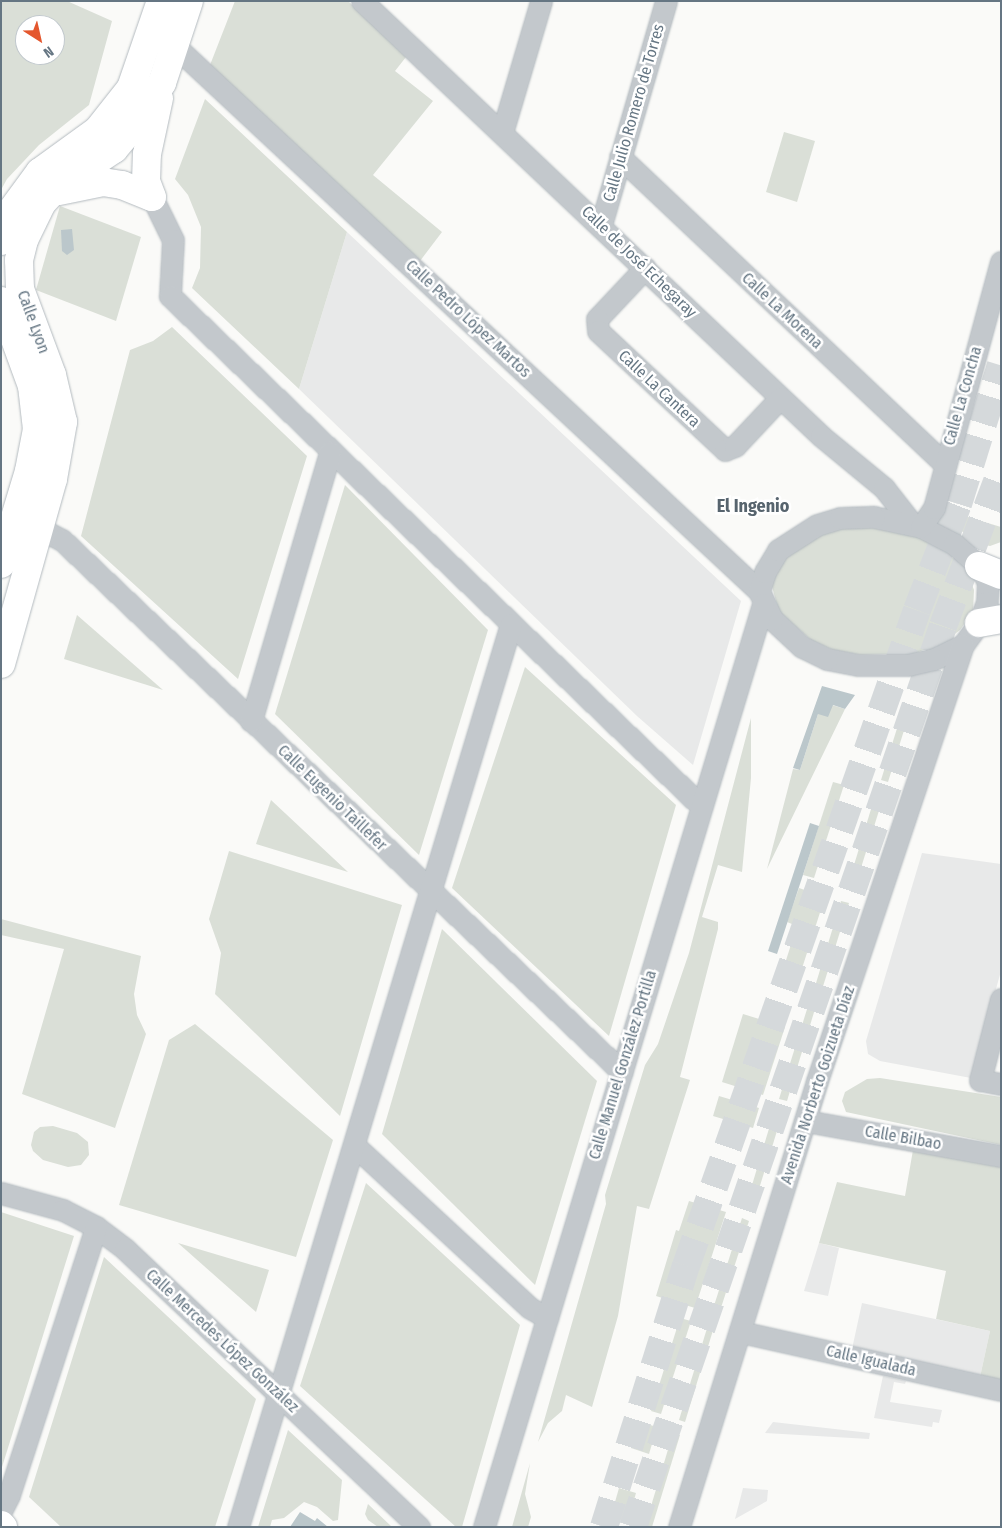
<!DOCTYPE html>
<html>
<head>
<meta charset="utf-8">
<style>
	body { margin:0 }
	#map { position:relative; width:1002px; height:1528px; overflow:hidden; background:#fafaf8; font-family:"Fira Sans Condensed",sans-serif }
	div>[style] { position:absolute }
	.built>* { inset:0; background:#e8e9e9 }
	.green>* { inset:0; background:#dadfd7 }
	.water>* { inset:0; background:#bbc7cb }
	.highway-tunnel>* { height:28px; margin-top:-14px; transform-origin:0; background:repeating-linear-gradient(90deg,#d5d9db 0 28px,transparent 0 42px) }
	.roads { filter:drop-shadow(0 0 1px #b3babf) drop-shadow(0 0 1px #b3babf) }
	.street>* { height:21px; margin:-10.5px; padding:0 10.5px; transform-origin:10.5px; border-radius:10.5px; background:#c3c8cc }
	.secondary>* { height:28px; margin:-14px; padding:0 14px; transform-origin:14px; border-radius:14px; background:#fff }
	span { translate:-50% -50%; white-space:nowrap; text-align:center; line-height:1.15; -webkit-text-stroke:5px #fff; paint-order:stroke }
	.street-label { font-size:16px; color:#657683 }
	.neighbourhood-label { font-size:18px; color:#57646e; font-weight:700 }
	.frame { position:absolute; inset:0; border:2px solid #657683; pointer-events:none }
	.north { position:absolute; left:15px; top:15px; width:50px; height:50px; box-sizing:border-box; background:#fff; border:1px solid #c1c8cd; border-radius:50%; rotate:145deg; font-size:14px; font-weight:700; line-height:20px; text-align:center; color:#657683 }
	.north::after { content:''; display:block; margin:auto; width:18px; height:22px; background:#e4572e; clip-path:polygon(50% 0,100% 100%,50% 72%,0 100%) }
</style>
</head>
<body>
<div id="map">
	<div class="built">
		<i style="clip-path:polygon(347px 232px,741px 601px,693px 765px,637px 716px,299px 389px)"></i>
		<i style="clip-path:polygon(922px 853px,1001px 864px,1001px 971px,971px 1078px,880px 1061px,868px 1054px,866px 1041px)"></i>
		<i style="clip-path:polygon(819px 1243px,839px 1248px,828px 1296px,804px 1291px)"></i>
		<i style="clip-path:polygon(862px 1303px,990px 1331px,980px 1377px,852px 1349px)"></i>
		<i style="clip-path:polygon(883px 1376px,906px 1381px,905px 1384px,894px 1382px,890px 1402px,942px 1410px,939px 1423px,933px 1422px,932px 1427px,874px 1418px)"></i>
		<i style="clip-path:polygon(773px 1422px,870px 1433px,869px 1439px,765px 1433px)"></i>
		<i style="clip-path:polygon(743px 1488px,768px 1490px,767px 1501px,735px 1519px)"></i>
	</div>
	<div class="green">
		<i style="clip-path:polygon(evenodd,1px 1px,67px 1px,112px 21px,89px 105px,39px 145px,7px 179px,1px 190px,1px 1px,25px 25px,55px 25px,55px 55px,25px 55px,25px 25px)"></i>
		<i style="clip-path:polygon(235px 1px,348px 1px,406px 57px,395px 71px,433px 101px,373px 175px,442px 232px,420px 261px,210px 65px)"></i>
		<i style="clip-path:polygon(205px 99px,347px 232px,299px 389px,192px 288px,200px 268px,201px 227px,188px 195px,175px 179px)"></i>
		<i style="clip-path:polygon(784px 132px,815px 141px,797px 202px,766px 192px)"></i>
		<i style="clip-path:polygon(60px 206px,141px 237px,116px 321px,36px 290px)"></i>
		<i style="clip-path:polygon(172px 327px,307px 456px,238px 679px,81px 536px,130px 350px,153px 341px)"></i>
		<i style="clip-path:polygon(345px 485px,488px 630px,419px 855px,275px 714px)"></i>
		<i style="clip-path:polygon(945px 510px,1001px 527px,1001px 542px,990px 546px,980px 544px,943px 518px)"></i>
		<i style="clip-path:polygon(875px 527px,911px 533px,946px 551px,968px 574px,974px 590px,973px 612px,960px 630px,947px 640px,916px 653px,861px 655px,833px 650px,811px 640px,779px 612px,771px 583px,774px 573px,788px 553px,811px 537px,842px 528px)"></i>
		<i style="clip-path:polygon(77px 615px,163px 690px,64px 659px)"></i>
		<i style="clip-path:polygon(525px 667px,676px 805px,609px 1036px,452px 888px)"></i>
		<i style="clip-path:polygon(832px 705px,845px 709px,767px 869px,793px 769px,800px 770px,818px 714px)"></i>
		<i style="clip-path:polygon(903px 709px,910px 711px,888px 782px,881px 780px)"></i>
		<i style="clip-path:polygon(751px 718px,751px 778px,742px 872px,718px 865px,702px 917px,718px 922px,718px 929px,680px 1077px,690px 1080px,649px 1209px,637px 1206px,618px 1316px,592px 1407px,566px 1395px,562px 1411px,548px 1423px,538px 1442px,606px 1204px,605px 1195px,645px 1065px,658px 1044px,689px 953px)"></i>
		<i style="clip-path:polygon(833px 782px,844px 785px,814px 878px,803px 875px)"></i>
		<i style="clip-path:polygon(875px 796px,883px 798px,854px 890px,847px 888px)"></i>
		<i style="clip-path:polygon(271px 800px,348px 872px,256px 844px)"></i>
		<i style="clip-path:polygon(229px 851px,402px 905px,340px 1116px,215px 994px,221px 953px,209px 919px)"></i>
		<i style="clip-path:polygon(799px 888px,825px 897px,796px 987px,779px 982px,797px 926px,787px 922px)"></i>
		<i style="clip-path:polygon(841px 901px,849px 903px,820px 996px,813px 993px)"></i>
		<i style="clip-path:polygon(1px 919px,141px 956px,134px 994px,137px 1015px,146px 1034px,115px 1128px,22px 1094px,64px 949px,1px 935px)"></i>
		<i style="clip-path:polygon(442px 929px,597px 1081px,535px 1285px,382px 1134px)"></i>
		<i style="clip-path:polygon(808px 1006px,815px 1009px,787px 1101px,779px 1099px)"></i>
		<i style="clip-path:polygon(743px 1014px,785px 1027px,763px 1095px,722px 1082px)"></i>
		<i style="clip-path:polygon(195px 1024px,333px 1140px,296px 1257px,119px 1205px,169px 1040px)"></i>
		<i style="clip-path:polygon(880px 1078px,1001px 1097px,1001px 1145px,846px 1112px,842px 1101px,845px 1092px,867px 1079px)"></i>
		<i style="clip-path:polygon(719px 1096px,759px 1108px,753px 1128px,713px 1116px)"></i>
		<i style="clip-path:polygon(774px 1112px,782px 1115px,753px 1208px,746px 1205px)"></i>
		<i style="clip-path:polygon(53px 1126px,77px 1133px,88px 1142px,89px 1155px,81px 1165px,68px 1167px,43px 1160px,33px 1151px,31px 1145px,34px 1132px,40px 1127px)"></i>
		<i style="clip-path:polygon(913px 1150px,1001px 1167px,1001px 1381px,980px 1377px,990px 1331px,936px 1319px,946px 1271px,819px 1243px,837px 1182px,905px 1196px)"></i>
		<i style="clip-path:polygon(366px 1183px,520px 1325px,462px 1527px,456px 1527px,300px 1386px)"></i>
		<i style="clip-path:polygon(689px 1201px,726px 1212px,695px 1308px,656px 1296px,676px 1230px,679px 1231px)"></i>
		<i style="clip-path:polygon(1px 1212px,74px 1236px,2px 1467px,1px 1466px)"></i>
		<i style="clip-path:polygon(742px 1218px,749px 1221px,719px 1314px,712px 1312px)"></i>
		<i style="clip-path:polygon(178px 1243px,269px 1270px,256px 1312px)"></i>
		<i style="clip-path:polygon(104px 1257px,256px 1399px,215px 1527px,61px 1527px,29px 1497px)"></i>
		<i style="clip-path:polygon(680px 1318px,691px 1321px,661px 1414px,651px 1411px)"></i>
		<i style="clip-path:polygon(708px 1325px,714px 1327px,685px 1422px,679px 1420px)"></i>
		<i style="clip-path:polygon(640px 1422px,657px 1427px,649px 1454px,631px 1448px)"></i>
		<i style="clip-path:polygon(288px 1430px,342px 1480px,338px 1520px,333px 1521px,317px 1507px,304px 1502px,284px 1518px,272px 1520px,270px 1527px,258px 1527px)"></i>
		<i style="clip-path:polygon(673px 1433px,680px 1435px,652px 1527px,645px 1526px)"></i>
		<i style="clip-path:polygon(530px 1463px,525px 1494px,531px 1517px,528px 1527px,512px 1527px)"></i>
		<i style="clip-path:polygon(619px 1488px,636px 1493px,628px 1521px,611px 1516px)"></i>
		<i style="clip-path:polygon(368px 1504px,392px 1527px,378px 1527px,368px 1520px,365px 1514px)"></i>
	</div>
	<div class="water">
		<i style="clip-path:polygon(72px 229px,74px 250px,67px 255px,62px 251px,61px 230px)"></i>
		<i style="clip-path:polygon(822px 686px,855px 695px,845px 709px,833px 705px,828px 717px,818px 714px,800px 770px,793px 768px)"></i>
		<i style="clip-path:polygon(810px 823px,819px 826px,777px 954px,768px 951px)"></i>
		<i style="clip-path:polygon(300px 1512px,315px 1521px,317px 1518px,328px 1527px,290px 1527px)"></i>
	</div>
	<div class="highway-tunnel">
		<i style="left:604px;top:1527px;width:274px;rotate:-72.6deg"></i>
		<i style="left:686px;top:1266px;width:695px;rotate:-70.6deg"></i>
		<i style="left:917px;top:610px;width:114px;rotate:-68.9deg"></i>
		<i style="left:958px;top:504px;width:145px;rotate:-72.8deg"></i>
		<i style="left:633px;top:1527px;width:953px;rotate:-71.01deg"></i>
		<i style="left:943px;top:626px;width:165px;rotate:-69.5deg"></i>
	</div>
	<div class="roads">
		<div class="street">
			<i style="left:362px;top:1px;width:632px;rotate:43.46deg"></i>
			<i style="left:821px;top:436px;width:82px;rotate:39.5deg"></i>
			<i style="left:884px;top:488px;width:47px;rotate:51.9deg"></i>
			<i style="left:176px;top:47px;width:797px;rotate:43.02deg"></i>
			<i style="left:502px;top:133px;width:138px;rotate:-73.5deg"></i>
			<i style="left:620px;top:157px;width:447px;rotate:43.4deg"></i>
			<i style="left:152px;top:197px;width:48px;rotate:64deg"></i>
			<i style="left:173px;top:240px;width:56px;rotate:93.1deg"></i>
			<i style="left:170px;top:296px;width:735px;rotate:43.84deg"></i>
			<i style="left:601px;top:225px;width:233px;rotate:-73.8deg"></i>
			<i style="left:645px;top:268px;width:70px;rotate:133.3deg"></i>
			<i style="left:597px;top:319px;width:12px;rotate:85deg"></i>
			<i style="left:598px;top:331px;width:174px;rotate:43.1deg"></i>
			<i style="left:725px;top:450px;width:11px;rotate:-22deg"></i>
			<i style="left:735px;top:446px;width:66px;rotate:-46.8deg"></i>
			<i style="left:874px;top:517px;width:48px;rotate:12deg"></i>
			<i style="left:921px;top:527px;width:37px;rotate:27deg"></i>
			<i style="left:954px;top:544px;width:33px;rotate:41deg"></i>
			<i style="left:979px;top:566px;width:18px;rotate:61deg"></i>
			<i style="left:988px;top:582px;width:20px;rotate:93deg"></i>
			<i style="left:987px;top:602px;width:22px;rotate:111deg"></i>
			<i style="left:979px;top:623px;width:27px;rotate:126deg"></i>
			<i style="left:963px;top:645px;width:32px;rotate:154deg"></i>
			<i style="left:934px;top:659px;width:26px;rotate:167deg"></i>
			<i style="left:909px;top:665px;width:51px;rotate:180deg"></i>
			<i style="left:858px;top:665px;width:32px;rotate:-169deg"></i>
			<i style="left:827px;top:659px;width:28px;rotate:-154deg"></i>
			<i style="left:802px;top:647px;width:41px;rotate:-137deg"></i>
			<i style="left:772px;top:619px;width:31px;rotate:-115deg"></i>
			<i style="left:759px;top:591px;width:20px;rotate:-72deg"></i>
			<i style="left:765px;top:572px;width:26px;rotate:-59deg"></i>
			<i style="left:778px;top:550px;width:46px;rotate:-32.7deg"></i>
			<i style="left:817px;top:525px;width:24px;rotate:-17deg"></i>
			<i style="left:840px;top:518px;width:34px;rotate:-2deg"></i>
			<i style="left:921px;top:527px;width:23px;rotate:-56deg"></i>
			<i style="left:934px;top:508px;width:255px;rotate:-74.8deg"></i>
			<i style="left:39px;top:528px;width:26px;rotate:28deg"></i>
			<i style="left:62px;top:540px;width:772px;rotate:43.53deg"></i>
			<i style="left:251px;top:721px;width:280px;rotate:-73.6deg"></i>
			<i style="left:1001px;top:999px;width:84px;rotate:104.5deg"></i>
			<i style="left:980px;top:1080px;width:21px;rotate:11deg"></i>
			<i style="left:806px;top:1121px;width:198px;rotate:10.2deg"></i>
			<i style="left:355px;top:1146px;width:238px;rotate:42.8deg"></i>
			<i style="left:530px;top:1308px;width:20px;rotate:30deg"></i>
			<i style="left:1px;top:1193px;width:64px;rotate:15.3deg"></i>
			<i style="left:63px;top:1210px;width:37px;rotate:27deg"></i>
			<i style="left:96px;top:1227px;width:36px;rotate:37deg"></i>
			<i style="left:125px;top:1249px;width:405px;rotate:43.4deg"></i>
			<i style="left:741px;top:1332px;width:266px;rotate:12.6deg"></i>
			<i style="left:1px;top:1511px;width:18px;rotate:-63deg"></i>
			<i style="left:9px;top:1495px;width:282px;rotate:-72deg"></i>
			<i style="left:238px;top:1527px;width:943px;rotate:-73.18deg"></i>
			<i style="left:484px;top:1527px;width:964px;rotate:-73.18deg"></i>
			<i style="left:679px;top:1527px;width:467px;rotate:-72.8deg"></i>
			<i style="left:817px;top:1081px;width:460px;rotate:-71.5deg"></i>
		</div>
		<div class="secondary">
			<i style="left:59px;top:191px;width:45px;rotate:-11.6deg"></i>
			<i style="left:103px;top:182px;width:19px;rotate:9deg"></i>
			<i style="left:122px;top:185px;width:32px;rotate:22deg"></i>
			<i style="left:152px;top:197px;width:17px;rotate:-111deg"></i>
			<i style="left:146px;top:181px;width:27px;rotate:-88deg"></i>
			<i style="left:147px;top:154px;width:57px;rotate:-77.9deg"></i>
			<i style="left:1px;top:241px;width:33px;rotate:-70deg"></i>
			<i style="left:12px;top:210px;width:47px;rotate:-53.6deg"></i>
			<i style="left:40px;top:172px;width:72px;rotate:-35.9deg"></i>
			<i style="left:98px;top:130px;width:53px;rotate:-51.8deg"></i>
			<i style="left:131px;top:88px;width:92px;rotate:-71deg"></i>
			<i style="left:1px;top:301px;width:90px;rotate:70deg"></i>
			<i style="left:32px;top:386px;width:43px;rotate:83.4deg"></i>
			<i style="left:37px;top:429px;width:43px;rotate:100.8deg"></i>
			<i style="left:29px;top:471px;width:97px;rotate:106.8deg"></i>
			<i style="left:979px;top:566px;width:24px;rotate:22deg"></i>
			<i style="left:979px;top:623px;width:22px;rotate:-10deg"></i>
			<i style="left:1px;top:664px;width:192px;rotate:-74.3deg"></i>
			<i style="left:53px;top:479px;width:58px;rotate:-80deg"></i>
			<i style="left:63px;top:422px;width:48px;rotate:-103.2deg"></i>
			<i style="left:52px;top:375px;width:92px;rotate:-110.4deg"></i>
			<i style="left:20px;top:289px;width:29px;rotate:-92deg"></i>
			<i style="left:19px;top:260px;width:21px;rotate:-76deg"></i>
			<i style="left:24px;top:240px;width:41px;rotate:-64.1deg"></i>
			<i style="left:42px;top:203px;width:21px;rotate:-47deg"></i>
			<i style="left:56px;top:188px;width:70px;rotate:-33.9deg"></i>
			<i style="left:114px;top:149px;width:43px;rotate:-49.7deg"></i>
			<i style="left:142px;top:116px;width:39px;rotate:-59deg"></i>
			<i style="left:162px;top:83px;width:86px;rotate:-71.8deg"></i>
			<i style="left:1px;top:1525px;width:3px;rotate:45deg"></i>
		</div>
	</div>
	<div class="street-label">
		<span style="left:634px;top:113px;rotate:-74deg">Calle Julio Romero de Torres</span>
		<span style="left:639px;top:262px;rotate:44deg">Calle de José Echegaray</span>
		<span style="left:782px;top:311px;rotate:43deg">Calle La Morena</span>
		<span style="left:468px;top:319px;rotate:43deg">Calle Pedro López Martos</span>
		<span style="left:33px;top:322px;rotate:70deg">Calle Lyon</span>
		<span style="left:659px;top:389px;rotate:43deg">Calle La Cantera</span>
		<span style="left:963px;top:396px;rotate:-74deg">Calle La Concha</span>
		<span style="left:332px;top:798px;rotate:44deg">Calle Eugenio Taillefer</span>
		<span style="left:623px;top:1065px;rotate:-73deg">Calle Manuel González Portilla</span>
		<span style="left:818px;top:1085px;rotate:-72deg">Avenida Norberto Goizueta Díaz</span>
		<span style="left:903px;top:1138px;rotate:10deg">Calle Bilbao</span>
		<span style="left:222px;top:1341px;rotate:43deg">Calle Mercedes López González</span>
		<span style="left:871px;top:1361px;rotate:13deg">Calle Igualada</span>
	</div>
	<div class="neighbourhood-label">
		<span style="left:753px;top:506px">El Ingenio</span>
	</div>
	<div class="frame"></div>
	<div class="north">N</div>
</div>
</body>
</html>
